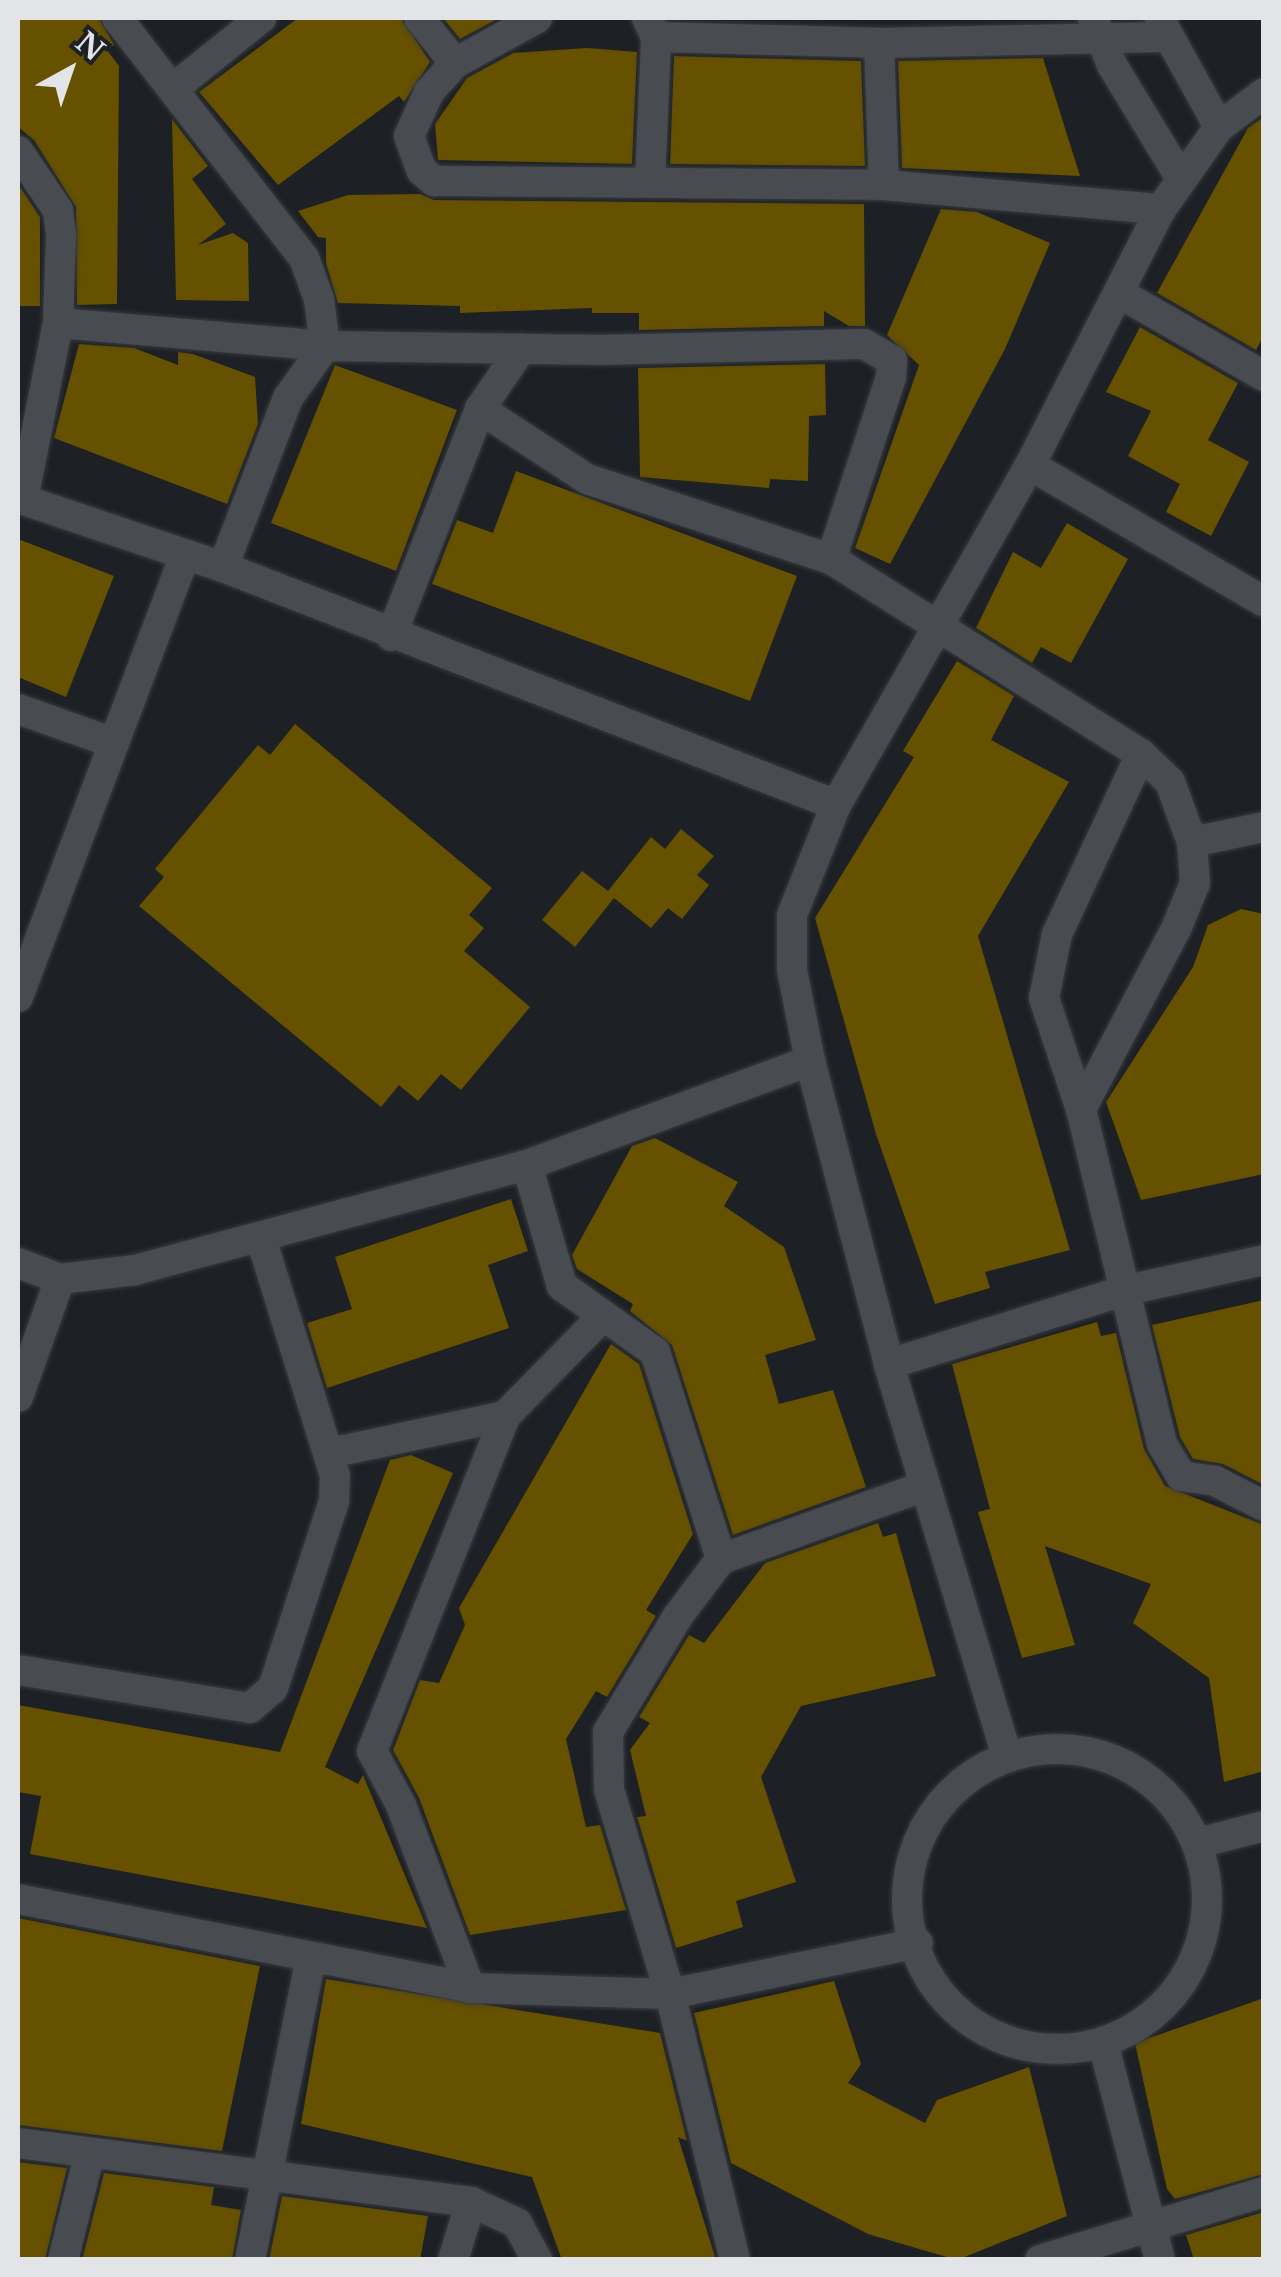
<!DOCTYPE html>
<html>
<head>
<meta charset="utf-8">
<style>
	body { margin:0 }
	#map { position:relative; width:1281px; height:2277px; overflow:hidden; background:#1d2024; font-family:"Libre Baskerville",serif }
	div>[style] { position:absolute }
	.building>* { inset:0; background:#655100 }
	.roads { filter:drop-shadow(0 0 2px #383a3e) drop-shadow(0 0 2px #383a3e) }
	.minor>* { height:30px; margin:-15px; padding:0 15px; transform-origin:15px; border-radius:15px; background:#484c51 }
	.minor>.ring { margin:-15px; padding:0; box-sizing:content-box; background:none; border:30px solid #484c51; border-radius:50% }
	span { translate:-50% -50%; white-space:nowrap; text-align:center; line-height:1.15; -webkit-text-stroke:8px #1d2024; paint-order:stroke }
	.frame { position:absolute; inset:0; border:20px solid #e2e4e7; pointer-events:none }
	.north { position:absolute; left:20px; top:20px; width:100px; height:100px; -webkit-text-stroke:8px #1d2024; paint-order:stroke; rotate:40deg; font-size:28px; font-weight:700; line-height:40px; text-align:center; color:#e2e4e7 }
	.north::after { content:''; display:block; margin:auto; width:35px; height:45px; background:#e2e4e7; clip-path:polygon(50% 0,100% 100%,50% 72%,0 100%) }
</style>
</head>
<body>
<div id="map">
	<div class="building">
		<i style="clip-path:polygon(18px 18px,99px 18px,114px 45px,107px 50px,119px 66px,117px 304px,77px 305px,76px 207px,34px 140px,18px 127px)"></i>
		<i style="clip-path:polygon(298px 18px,401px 18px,430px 62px,404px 102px,399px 96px,278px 185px,199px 92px)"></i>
		<i style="clip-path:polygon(443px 18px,499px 18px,460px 39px)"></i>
		<i style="clip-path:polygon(587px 48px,637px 52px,632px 164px,438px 160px,435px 124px,467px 78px,513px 53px)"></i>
		<i style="clip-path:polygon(674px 56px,861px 61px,865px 166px,670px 164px)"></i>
		<i style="clip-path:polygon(1043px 58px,1080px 176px,902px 168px,898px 61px)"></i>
		<i style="clip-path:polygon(1264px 117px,1264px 335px,1256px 350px,1157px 293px,1248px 128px)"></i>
		<i style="clip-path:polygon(172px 119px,208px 166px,192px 179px,226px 224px,198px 245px,233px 233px,248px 243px,249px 301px,176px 300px)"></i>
		<i style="clip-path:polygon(18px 184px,40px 217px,40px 306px,18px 306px)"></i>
		<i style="clip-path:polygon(420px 194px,434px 200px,864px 204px,865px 326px,849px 326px,824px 311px,824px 326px,639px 330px,639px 313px,592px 313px,592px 308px,460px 313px,460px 306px,338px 303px,326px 263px,326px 238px,318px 237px,298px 211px,348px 195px)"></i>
		<i style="clip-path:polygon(941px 209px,977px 212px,1050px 243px,1005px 349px,890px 564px,855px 548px,919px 365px,887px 335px)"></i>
		<i style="clip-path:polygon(1140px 327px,1238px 383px,1208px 440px,1249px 462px,1211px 536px,1166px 512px,1180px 484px,1128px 456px,1151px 411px,1106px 392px)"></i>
		<i style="clip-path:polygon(79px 344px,134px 348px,178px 365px,178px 352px,193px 354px,255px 377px,258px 424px,227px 504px,54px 438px)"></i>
		<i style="clip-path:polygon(825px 364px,826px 415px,809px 416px,808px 481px,770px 479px,769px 488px,640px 477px,638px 368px)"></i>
		<i style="clip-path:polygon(335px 365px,457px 410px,396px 571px,271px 523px)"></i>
		<i style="clip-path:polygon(516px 471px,797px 576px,750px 701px,432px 584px,457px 520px,493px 533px)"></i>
		<i style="clip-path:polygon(1067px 523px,1128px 559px,1071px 663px,1041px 647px,1032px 663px,976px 628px,1013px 552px,1041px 568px)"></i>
		<i style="clip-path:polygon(18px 539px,114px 576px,66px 697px,18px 677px)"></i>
		<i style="clip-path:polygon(957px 661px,1014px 696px,991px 740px,1069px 782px,978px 936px,1070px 1250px,985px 1272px,990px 1288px,935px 1304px,876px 1134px,815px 918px,914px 757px,903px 751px)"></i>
		<i style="clip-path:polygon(295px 724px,492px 888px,469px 915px,484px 928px,464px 951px,530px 1007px,461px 1090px,441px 1074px,418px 1101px,399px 1085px,381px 1107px,139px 906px,164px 877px,155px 869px,258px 745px,270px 755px)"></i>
		<i style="clip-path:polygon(681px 829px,714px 856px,697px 875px,709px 885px,682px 919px,668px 908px,651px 928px,614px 898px,575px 947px,542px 920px,582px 871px,608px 891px,651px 837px,665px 849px)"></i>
		<i style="clip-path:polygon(1241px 909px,1264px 914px,1264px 1174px,1141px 1200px,1106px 1102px,1193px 967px,1208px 925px)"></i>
		<i style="clip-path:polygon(655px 1138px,738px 1182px,724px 1206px,784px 1247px,816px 1340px,765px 1355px,779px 1404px,833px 1390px,866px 1487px,733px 1535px,672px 1345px,630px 1311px,633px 1304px,577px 1269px,572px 1255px,632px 1146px)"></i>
		<i style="clip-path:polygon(511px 1199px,528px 1251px,488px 1265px,509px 1328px,327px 1388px,307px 1323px,352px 1309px,335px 1257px)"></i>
		<i style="clip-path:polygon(1264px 1300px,1264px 1485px,1223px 1464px,1193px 1459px,1180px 1437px,1152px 1325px)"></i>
		<i style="clip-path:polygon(1097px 1322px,1101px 1336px,1116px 1333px,1144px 1449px,1165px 1486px,1264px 1525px,1264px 1771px,1224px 1782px,1209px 1678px,1133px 1623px,1151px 1584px,1045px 1546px,1075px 1645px,1022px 1658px,978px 1512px,990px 1509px,952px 1364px)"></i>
		<i style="clip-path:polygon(611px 1344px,639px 1364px,693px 1534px,646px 1610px,656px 1616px,607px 1697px,596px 1691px,566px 1739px,586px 1827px,600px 1825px,626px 1910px,470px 1935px,419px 1798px,393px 1750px,420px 1680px,439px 1683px,465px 1625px,459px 1608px)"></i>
		<i style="clip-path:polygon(411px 1455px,453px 1473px,325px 1767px,358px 1784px,363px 1775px,427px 1928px,30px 1854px,41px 1796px,18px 1792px,18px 1705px,280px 1752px,390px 1460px)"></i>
		<i style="clip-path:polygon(878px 1523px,883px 1537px,896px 1533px,936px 1676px,801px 1706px,761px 1777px,796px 1882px,736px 1901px,743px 1927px,676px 1948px,637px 1817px,646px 1816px,630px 1750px,650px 1723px,639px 1717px,689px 1635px,704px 1643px,765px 1563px)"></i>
		<i style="clip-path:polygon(18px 1918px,260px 1966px,222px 2151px,18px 2125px)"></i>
		<i style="clip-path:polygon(326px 1979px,660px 2033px,687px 2141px,678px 2137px,716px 2260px,562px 2260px,532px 2177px,301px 2124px)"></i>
		<i style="clip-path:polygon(834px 1981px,861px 2064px,848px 2083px,925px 2123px,937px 2100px,1029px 2067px,1067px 2216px,957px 2260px,868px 2234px,731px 2163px,694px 2013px)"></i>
		<i style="clip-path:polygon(1264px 1998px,1264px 2174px,1175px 2199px,1167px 2189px,1135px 2043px)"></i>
		<i style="clip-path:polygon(18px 2162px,67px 2168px,45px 2260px,18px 2260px)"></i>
		<i style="clip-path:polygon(104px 2173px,214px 2187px,211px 2205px,241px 2210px,232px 2260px,82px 2260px)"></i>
		<i style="clip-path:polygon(282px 2196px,428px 2216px,420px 2260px,269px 2260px)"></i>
		<i style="clip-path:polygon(1264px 2212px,1264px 2260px,1194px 2260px,1186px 2235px)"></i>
	</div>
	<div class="roads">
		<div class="minor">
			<i style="left:117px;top:18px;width:304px;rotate:52.1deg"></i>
			<i style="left:304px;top:258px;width:44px;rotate:69.9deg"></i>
			<i style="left:319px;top:299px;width:47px;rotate:82.7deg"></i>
			<i style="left:325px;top:346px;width:64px;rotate:125.4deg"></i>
			<i style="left:288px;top:398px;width:181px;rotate:111deg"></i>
			<i style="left:419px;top:18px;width:58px;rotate:51.3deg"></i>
			<i style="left:537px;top:18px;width:94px;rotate:151.2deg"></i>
			<i style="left:455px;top:63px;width:39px;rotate:132deg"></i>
			<i style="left:429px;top:92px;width:48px;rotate:114.4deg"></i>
			<i style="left:409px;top:136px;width:37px;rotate:70deg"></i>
			<i style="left:422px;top:171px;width:16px;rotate:40deg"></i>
			<i style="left:434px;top:181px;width:450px;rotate:0.5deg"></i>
			<i style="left:884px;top:185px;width:278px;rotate:5deg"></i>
			<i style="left:647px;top:18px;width:21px;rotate:65deg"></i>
			<i style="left:656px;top:37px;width:223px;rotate:1.5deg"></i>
			<i style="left:879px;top:43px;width:287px;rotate:-1.2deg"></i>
			<i style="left:1093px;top:18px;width:51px;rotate:68deg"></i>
			<i style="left:1112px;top:65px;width:131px;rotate:58.7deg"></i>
			<i style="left:1160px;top:20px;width:122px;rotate:61.1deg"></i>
			<i style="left:879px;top:43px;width:142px;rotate:88deg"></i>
			<i style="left:174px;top:88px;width:112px;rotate:-38.8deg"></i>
			<i style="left:18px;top:151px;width:71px;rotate:55.9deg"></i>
			<i style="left:58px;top:210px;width:26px;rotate:83deg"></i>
			<i style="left:61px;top:236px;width:87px;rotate:92deg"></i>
			<i style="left:58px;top:323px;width:180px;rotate:101.2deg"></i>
			<i style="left:650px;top:183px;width:146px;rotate:-87.6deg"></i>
			<i style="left:1119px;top:293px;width:167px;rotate:29.8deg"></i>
			<i style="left:58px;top:323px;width:268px;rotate:4.9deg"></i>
			<i style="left:325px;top:346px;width:271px;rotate:0.8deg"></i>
			<i style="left:596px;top:350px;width:268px;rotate:-1.3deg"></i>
			<i style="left:864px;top:344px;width:32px;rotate:30deg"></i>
			<i style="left:892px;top:360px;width:17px;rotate:93deg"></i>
			<i style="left:891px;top:377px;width:192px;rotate:108.2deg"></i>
			<i style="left:480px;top:409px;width:128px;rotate:33.2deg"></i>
			<i style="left:587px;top:479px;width:257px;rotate:18.2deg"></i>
			<i style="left:831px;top:559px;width:366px;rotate:32.2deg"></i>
			<i style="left:1141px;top:754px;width:199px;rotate:115deg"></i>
			<i style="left:1057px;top:934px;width:65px;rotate:101.5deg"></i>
			<i style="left:1044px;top:998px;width:117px;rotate:71.6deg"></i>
			<i style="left:1081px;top:1109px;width:345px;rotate:76.4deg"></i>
			<i style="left:1162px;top:1444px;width:37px;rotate:59deg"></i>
			<i style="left:1181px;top:1476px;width:34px;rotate:8deg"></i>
			<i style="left:1215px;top:1481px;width:55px;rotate:27deg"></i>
			<i style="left:1030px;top:465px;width:271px;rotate:30.3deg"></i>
			<i style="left:18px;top:498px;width:216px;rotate:18.6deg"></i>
			<i style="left:223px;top:567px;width:658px;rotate:21.22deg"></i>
			<i style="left:391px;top:636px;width:244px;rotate:-68.6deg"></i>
			<i style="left:480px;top:409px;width:73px;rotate:-55.7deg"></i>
			<i style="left:18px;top:709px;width:102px;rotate:19.5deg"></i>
			<i style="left:1141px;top:754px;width:40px;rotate:44deg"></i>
			<i style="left:1170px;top:782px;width:64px;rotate:69.9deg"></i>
			<i style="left:1192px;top:842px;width:74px;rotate:-11.8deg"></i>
			<i style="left:18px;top:997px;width:469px;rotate:-69.3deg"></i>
			<i style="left:1081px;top:1109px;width:204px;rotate:-62.2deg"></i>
			<i style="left:1176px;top:929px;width:50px;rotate:-67.6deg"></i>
			<i style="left:1195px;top:883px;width:41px;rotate:-94.2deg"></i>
			<i style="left:527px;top:1165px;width:126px;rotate:73.9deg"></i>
			<i style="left:562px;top:1286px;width:114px;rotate:35.4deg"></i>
			<i style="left:655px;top:1352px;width:217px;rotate:72.3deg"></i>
			<i style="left:18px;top:1263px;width:45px;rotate:20.9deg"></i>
			<i style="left:60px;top:1279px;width:76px;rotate:-6.8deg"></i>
			<i style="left:135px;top:1270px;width:406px;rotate:-15deg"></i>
			<i style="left:527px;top:1165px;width:302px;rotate:-20.2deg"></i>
			<i style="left:889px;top:1364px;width:245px;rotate:-17.3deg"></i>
			<i style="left:1123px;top:1291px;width:144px;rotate:-12.4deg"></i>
			<i style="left:18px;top:1397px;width:125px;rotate:-70.4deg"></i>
			<i style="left:330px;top:1453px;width:179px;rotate:-11.9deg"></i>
			<i style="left:18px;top:1670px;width:235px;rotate:9.3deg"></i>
			<i style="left:250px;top:1708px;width:30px;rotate:-41deg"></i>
			<i style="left:273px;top:1688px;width:197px;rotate:-71.9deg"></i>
			<i style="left:334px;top:1501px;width:25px;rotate:-88deg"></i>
			<i style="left:335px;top:1476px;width:249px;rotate:-107.3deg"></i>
			<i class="ring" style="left:907px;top:1749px;width:270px;height:270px"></i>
			<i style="left:1007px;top:1756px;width:409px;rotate:-106.8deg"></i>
			<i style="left:889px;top:1364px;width:313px;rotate:-104.6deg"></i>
			<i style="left:810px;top:1061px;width:93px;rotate:-101.2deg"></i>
			<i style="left:792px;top:970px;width:55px;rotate:-90deg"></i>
			<i style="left:792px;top:915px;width:118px;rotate:-68.2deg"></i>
			<i style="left:836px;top:805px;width:391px;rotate:-60.3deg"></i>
			<i style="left:1030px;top:465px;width:288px;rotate:-62.9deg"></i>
			<i style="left:1161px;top:209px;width:100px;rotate:-54.7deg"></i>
			<i style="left:1219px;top:127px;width:56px;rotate:-37.1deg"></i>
			<i style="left:1198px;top:1843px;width:68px;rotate:-14.4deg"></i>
			<i style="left:18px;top:1899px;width:461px;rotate:11.1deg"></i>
			<i style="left:470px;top:1988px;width:200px;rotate:1.7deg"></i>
			<i style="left:670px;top:1994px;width:253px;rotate:-11.6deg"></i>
			<i style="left:470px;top:1988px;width:196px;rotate:-110.7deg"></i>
			<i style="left:401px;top:1805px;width:61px;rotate:-118.2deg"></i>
			<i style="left:372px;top:1751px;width:360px;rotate:-68.3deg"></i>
			<i style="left:505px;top:1416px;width:140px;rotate:-45.6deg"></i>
			<i style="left:1103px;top:2043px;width:224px;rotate:75.3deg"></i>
			<i style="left:18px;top:2143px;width:457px;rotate:7.4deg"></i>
			<i style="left:471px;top:2202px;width:51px;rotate:24.5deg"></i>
			<i style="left:517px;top:2223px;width:42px;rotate:61.6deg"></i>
			<i style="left:63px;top:2260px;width:107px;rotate:-76deg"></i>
			<i style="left:250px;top:2260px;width:308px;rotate:-78.6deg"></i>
			<i style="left:453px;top:2260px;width:61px;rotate:-72.8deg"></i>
			<i style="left:735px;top:2260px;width:274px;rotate:-103.7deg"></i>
			<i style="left:670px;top:1994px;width:214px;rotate:-106.6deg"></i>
			<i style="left:609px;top:1789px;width:57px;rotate:-91deg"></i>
			<i style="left:608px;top:1732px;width:135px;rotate:-58.9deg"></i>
			<i style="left:678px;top:1616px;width:71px;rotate:-53deg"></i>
			<i style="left:721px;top:1559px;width:217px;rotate:-19.7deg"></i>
			<i style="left:1040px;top:2260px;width:234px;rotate:-16.9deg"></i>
		</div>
	</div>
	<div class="frame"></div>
	<div class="north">N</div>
</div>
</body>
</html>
